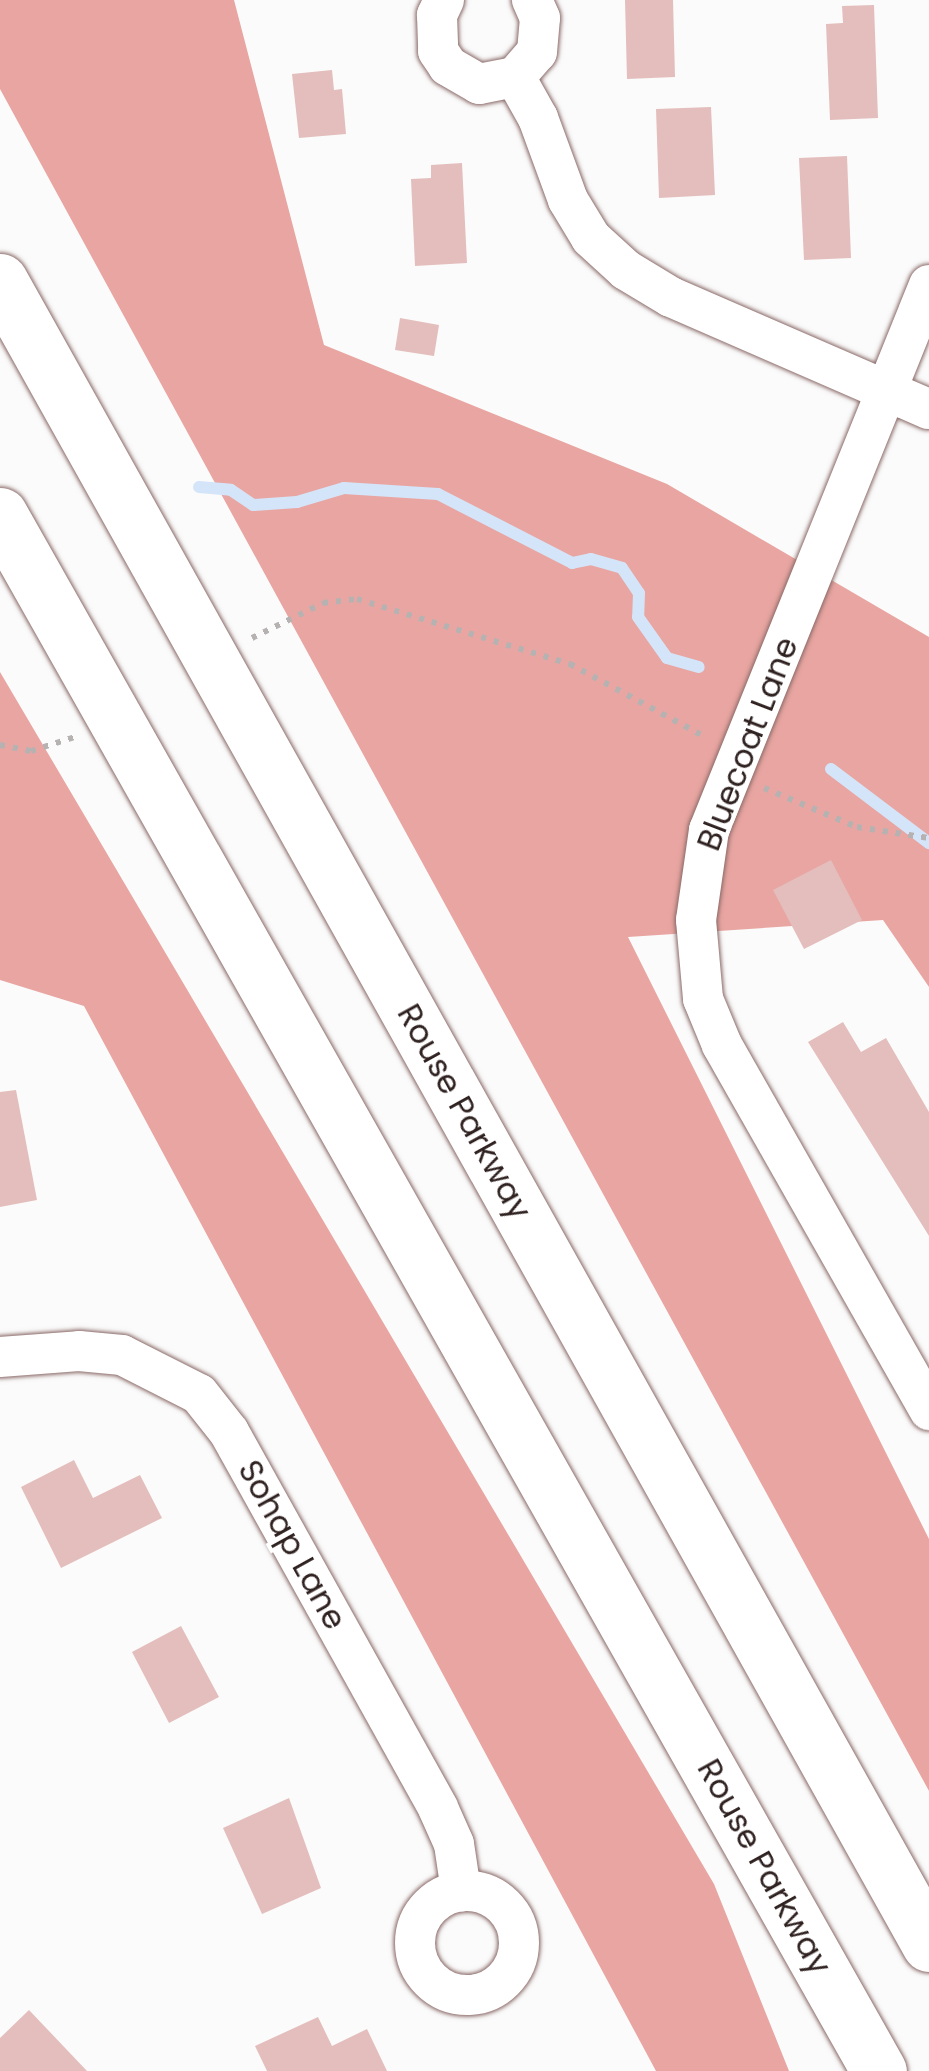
<!DOCTYPE html>
<html>
<head>
<meta charset="utf-8">
<style>
	body { margin:0 }
	#map { position:relative; width:929px; height:2071px; overflow:hidden; background:#fbfbfb; font-family:Poppins,sans-serif }
	div>[style] { position:absolute }
	.forest>* { inset:0; background:#e8a5a1 }
	.stream>* { height:12px; margin:-6px; padding:0 6px; transform-origin:6px; border-radius:6px; background:#d5e5f9 }
	.building>* { inset:0; background:#e3bebc }
	.path>* { height:6px; margin-top:-3px; transform-origin:0; background:repeating-linear-gradient(90deg,#b7b2b2 0 5px,transparent 0 13px) }
	.roads { filter:drop-shadow(0 0 2px #8a6a68) drop-shadow(0 0 2px #8a6a68) }
	.street>* { height:40px; margin:-20px; padding:0 20px; transform-origin:20px; border-radius:20px; background:#fff }
	.street>.ring { margin:-20px; padding:0; box-sizing:content-box; background:none; border:40px solid #fff; border-radius:50% }
	.primary>* { height:55px; margin:-27.5px; padding:0 27.5px; transform-origin:27.5px; border-radius:27.5px; background:#fff }
	span { translate:-50% -50%; white-space:nowrap; text-align:center; line-height:1.15; -webkit-text-stroke:8px #fff; paint-order:stroke }
	.street-label { font-size:32px; color:#2e2120 }
</style>
</head>
<body>
<div id="map">
	<div class="forest">
		<i style="clip-path:polygon(0 0,234px 0,324px 345px,667px 484px,929px 637px,929px 987px,883px 920px,628px 937px,929px 1539px,929px 1791px,0 89px)"></i>
		<i style="clip-path:polygon(0 672px,714px 1884px,789px 2071px,656px 2071px,84px 1006px,0 980px)"></i>
	</div>
	<div class="stream">
		<i style="left:199px;top:487px;width:32px;rotate:5deg"></i>
		<i style="left:231px;top:490px;width:27px;rotate:34deg"></i>
		<i style="left:253px;top:505px;width:44px;rotate:-3.9deg"></i>
		<i style="left:297px;top:502px;width:49px;rotate:-16.6deg"></i>
		<i style="left:344px;top:488px;width:94px;rotate:3.7deg"></i>
		<i style="left:438px;top:494px;width:151px;rotate:27.2deg"></i>
		<i style="left:572px;top:563px;width:19px;rotate:-12deg"></i>
		<i style="left:591px;top:559px;width:32px;rotate:16deg"></i>
		<i style="left:622px;top:568px;width:30px;rotate:56deg"></i>
		<i style="left:639px;top:593px;width:24px;rotate:92deg"></i>
		<i style="left:638px;top:617px;width:50px;rotate:54.7deg"></i>
		<i style="left:667px;top:658px;width:33px;rotate:16deg"></i>
		<i style="left:831px;top:769px;width:123px;rotate:37.1deg"></i>
	</div>
	<div class="building">
		<i style="clip-path:polygon(625px 0,673px 0,675px 77px,627px 79px)"></i>
		<i style="clip-path:polygon(874px 5px,878px 118px,830px 120px,826px 24px,843px 23px,842px 6px)"></i>
		<i style="clip-path:polygon(332px 70px,334px 90px,342px 89px,346px 134px,299px 138px,292px 74px)"></i>
		<i style="clip-path:polygon(711px 107px,715px 195px,659px 198px,656px 109px)"></i>
		<i style="clip-path:polygon(847px 156px,851px 258px,804px 260px,799px 158px)"></i>
		<i style="clip-path:polygon(462px 163px,467px 263px,415px 266px,411px 179px,431px 178px,431px 165px)"></i>
		<i style="clip-path:polygon(400px 318px,439px 325px,434px 356px,395px 350px)"></i>
		<i style="clip-path:polygon(831px 860px,862px 920px,804px 949px,773px 890px)"></i>
		<i style="clip-path:polygon(843px 1022px,861px 1052px,886px 1038px,929px 1112px,929px 1236px,808px 1042px)"></i>
		<i style="clip-path:polygon(16px 1090px,37px 1200px,0 1207px,0 1092px)"></i>
		<i style="clip-path:polygon(74px 1460px,93px 1498px,140px 1475px,162px 1518px,61px 1568px,21px 1487px)"></i>
		<i style="clip-path:polygon(181px 1626px,219px 1697px,169px 1723px,132px 1652px)"></i>
		<i style="clip-path:polygon(289px 1798px,321px 1888px,262px 1914px,223px 1828px)"></i>
		<i style="clip-path:polygon(29px 2010px,87px 2071px,0 2071px,0 2038px)"></i>
		<i style="clip-path:polygon(318px 2017px,332px 2046px,367px 2029px,387px 2071px,267px 2071px,255px 2046px)"></i>
	</div>
	<div class="path">
		<i style="left:252px;top:638px;width:79px;rotate:-26.2deg"></i>
		<i style="left:323px;top:603px;width:34px;rotate:-7deg"></i>
		<i style="left:357px;top:599px;width:223px;rotate:17deg"></i>
		<i style="left:570px;top:664px;width:156px;rotate:28.4deg"></i>
		<i style="left:0;top:745px;width:32px;rotate:11deg"></i>
		<i style="left:31px;top:751px;width:46px;rotate:-17.7deg"></i>
		<i style="left:764px;top:788px;width:101px;rotate:22.8deg"></i>
		<i style="left:857px;top:827px;width:73px;rotate:8.7deg"></i>
	</div>
	<div class="roads">
		<div class="street">
			<i style="left:444px;top:0;width:17px;rotate:115deg"></i>
			<i style="left:437px;top:15px;width:36px;rotate:88deg"></i>
			<i style="left:438px;top:51px;width:18px;rotate:56deg"></i>
			<i style="left:448px;top:66px;width:36px;rotate:30deg"></i>
			<i style="left:479px;top:84px;width:37px;rotate:-11deg"></i>
			<i style="left:515px;top:77px;width:33px;rotate:-49deg"></i>
			<i style="left:537px;top:52px;width:34px;rotate:-85deg"></i>
			<i style="left:540px;top:18px;width:20px;rotate:-114deg"></i>
			<i style="left:515px;top:77px;width:47px;rotate:60.7deg"></i>
			<i style="left:538px;top:118px;width:87px;rotate:69.9deg"></i>
			<i style="left:568px;top:200px;width:44px;rotate:58.8deg"></i>
			<i style="left:591px;top:238px;width:47px;rotate:42.4deg"></i>
			<i style="left:626px;top:270px;width:52px;rotate:31deg"></i>
			<i style="left:671px;top:297px;width:281px;rotate:23.5deg"></i>
			<i style="left:929px;top:285px;width:588px;rotate:111.98deg"></i>
			<i style="left:709px;top:830px;width:91px;rotate:98.2deg"></i>
			<i style="left:696px;top:920px;width:79px;rotate:84.9deg"></i>
			<i style="left:703px;top:999px;width:50px;rotate:67.6deg"></i>
			<i style="left:722px;top:1045px;width:420px;rotate:60.4deg"></i>
			<i style="left:0;top:1357px;width:79px;rotate:-4.3deg"></i>
			<i style="left:79px;top:1351px;width:43px;rotate:5.3deg"></i>
			<i style="left:122px;top:1355px;width:86px;rotate:26.9deg"></i>
			<i style="left:199px;top:1394px;width:48px;rotate:51.7deg"></i>
			<i style="left:229px;top:1432px;width:430px;rotate:60.9deg"></i>
			<i style="left:438px;top:1808px;width:39px;rotate:66deg"></i>
			<i style="left:454px;top:1844px;width:48px;rotate:81.5deg"></i>
			<i class="ring" style="left:415px;top:1891px;width:64px;height:64px"></i>
		</div>
		<div class="primary">
			<i style="left:0;top:281px;width:1905px;rotate:60.81deg"></i>
			<i style="left:0;top:515px;width:1787px;rotate:60.54deg"></i>
		</div>
	</div>
	<div class="street-label">
		<span style="left:748px;top:744px;rotate:-69deg">Bluecoat Lane</span>
		<span style="left:464px;top:1112px;rotate:61deg">Rouse Parkway</span>
		<span style="left:292px;top:1545px;rotate:61deg">Sohap Lane</span>
		<span style="left:764px;top:1867px;rotate:61deg">Rouse Parkway</span>
	</div>
</div>
</body>
</html>
